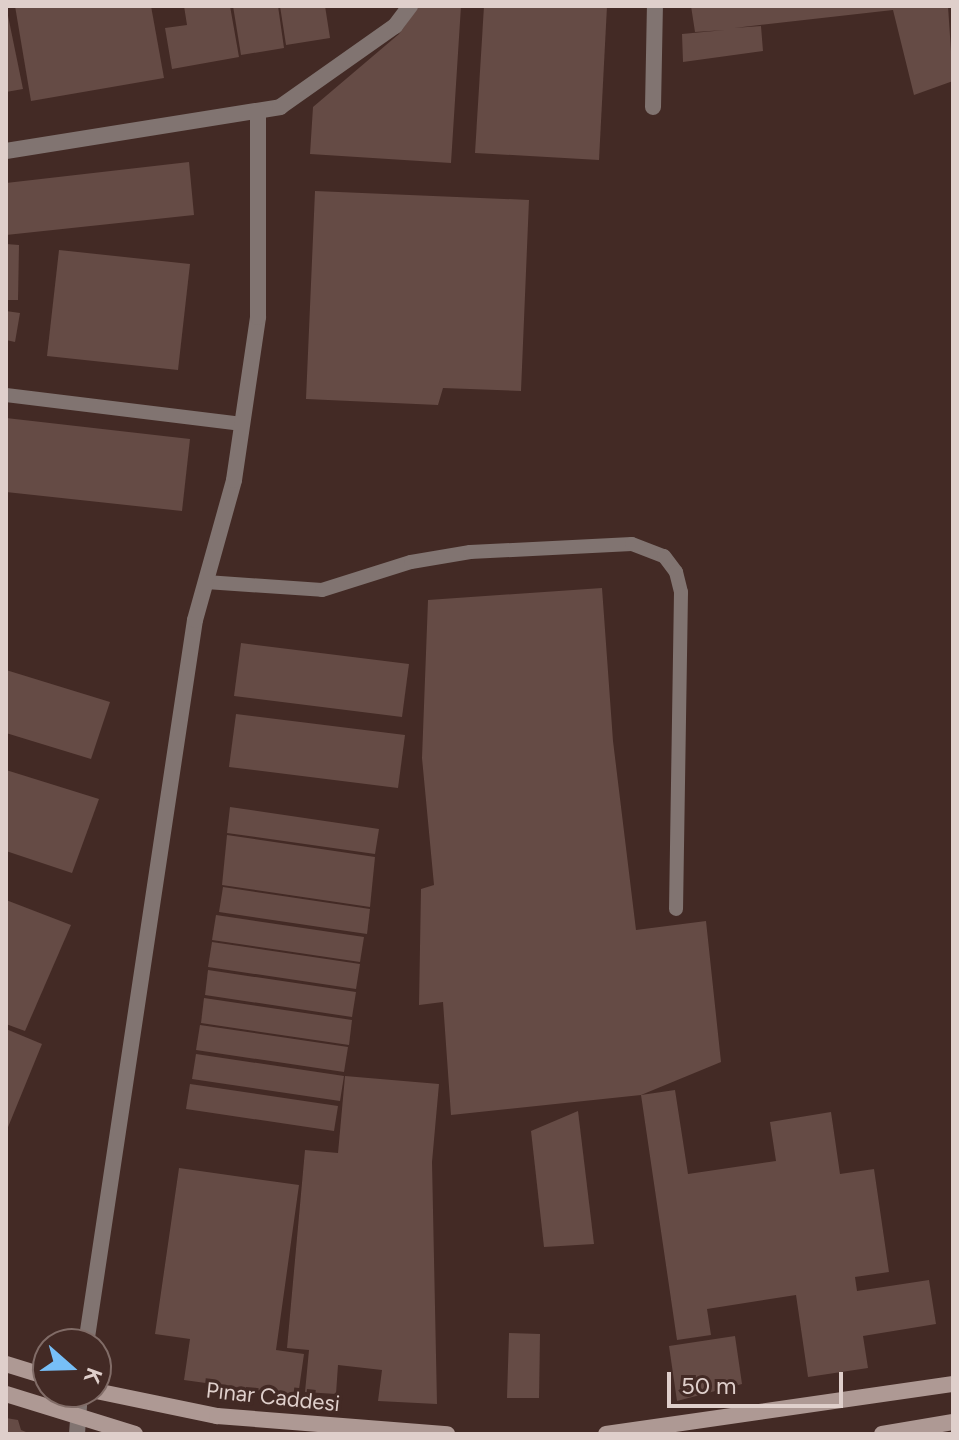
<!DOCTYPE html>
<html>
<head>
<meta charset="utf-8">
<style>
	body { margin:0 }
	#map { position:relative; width:959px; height:1440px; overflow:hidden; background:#432a25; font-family:Figtree,sans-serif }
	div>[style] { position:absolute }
	.building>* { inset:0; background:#654b45 }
	.service>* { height:14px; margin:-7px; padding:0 7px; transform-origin:7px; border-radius:7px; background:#817471 }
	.minor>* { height:16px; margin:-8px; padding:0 8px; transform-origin:8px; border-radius:8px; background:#817471 }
	.secondary>* { height:16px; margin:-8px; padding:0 8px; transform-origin:8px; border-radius:8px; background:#ae9994 }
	span { translate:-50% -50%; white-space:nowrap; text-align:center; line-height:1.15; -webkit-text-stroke:7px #432a25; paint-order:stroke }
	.street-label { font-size:22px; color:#dfcfcb }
	.frame { position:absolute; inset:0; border:8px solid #dfcfcb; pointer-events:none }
	.north { position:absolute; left:32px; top:1328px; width:80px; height:80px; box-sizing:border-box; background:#432a25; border:2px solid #816c67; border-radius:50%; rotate:110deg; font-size:22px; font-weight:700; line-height:32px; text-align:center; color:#dfcfcb }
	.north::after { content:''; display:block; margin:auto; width:28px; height:36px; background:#77bff7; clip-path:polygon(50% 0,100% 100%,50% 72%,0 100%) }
	.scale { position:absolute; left:667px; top:1372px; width:176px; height:36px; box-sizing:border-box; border:4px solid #dfcfcb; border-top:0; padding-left:10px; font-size:24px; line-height:28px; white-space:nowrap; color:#dfcfcb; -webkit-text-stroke:6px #432a25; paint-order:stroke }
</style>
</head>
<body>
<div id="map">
	<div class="building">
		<i style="clip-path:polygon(6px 6px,23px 89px,6px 92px)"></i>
		<i style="clip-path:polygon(15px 6px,151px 6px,164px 78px,31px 101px)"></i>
		<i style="clip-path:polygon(184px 6px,230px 6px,239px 57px,172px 69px,165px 28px,187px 25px)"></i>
		<i style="clip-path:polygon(233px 6px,278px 6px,284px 48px,241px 55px)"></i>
		<i style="clip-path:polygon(280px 6px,325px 6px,330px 38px,286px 45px)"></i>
		<i style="clip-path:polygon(419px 6px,461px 6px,451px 163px,310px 154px,313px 107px,399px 34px)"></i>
		<i style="clip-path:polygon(484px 6px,607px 6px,599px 160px,475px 153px)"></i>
		<i style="clip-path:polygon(691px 6px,948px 6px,953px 81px,914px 95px,893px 10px,734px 28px,761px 26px,763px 51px,683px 62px,682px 34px,725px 30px,695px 32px)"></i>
		<i style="clip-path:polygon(189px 162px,194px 215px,6px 235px,6px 183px)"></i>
		<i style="clip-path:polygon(315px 191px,529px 200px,521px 391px,443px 388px,438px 405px,306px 399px)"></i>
		<i style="clip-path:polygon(6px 244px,19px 245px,18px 300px,6px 300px)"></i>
		<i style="clip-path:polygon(59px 250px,190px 264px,178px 370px,47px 356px)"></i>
		<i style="clip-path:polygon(6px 311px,20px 313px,15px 342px,6px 340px)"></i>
		<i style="clip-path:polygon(6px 418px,190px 439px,182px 511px,6px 492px)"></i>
		<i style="clip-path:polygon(602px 588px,613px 741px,636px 930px,706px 921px,721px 1062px,641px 1095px,451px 1115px,443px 1002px,419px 1005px,421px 889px,434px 885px,422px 758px,428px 600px)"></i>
		<i style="clip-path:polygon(241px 643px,409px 664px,402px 717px,234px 696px)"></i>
		<i style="clip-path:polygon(6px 670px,110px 702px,91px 759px,6px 733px)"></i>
		<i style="clip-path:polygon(236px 714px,405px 735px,398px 788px,229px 767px)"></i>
		<i style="clip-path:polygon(6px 770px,99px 799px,72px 873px,6px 851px)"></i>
		<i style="clip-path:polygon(230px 807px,379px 829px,375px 854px,227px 833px)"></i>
		<i style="clip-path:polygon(227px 835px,375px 857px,370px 907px,222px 885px)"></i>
		<i style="clip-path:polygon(223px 887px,370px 909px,367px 934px,219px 912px)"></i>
		<i style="clip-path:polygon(6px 900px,71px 925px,25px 1031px,6px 1024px)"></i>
		<i style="clip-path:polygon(216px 915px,364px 937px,360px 962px,212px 940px)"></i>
		<i style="clip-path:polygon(212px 942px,360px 964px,356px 989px,208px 967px)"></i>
		<i style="clip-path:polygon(208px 970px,356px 992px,352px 1017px,205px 995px)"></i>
		<i style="clip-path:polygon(204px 998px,352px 1020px,349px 1045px,201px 1023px)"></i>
		<i style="clip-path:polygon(200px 1025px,348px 1047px,344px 1072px,196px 1050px)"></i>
		<i style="clip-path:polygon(6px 1029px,42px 1044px,6px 1132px)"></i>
		<i style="clip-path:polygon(196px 1054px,344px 1076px,340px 1101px,192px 1079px)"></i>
		<i style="clip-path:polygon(345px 1076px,439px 1084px,432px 1162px,437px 1404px,378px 1401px,382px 1370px,338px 1365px,336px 1394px,305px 1392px,309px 1350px,287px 1348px,305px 1150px,338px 1153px)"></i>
		<i style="clip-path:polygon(190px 1084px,338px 1106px,334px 1131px,186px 1109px)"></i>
		<i style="clip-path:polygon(675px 1090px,688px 1174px,776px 1161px,770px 1122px,831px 1112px,840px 1174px,874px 1169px,889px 1272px,855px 1277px,857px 1291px,929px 1280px,936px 1324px,863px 1336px,868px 1368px,808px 1377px,796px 1295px,707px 1309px,711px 1335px,677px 1340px,641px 1095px)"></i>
		<i style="clip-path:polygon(578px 1111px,594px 1244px,544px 1247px,531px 1131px)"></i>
		<i style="clip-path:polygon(179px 1168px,299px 1185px,276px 1350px,304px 1354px,298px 1396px,184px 1380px,190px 1339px,155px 1334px)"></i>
		<i style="clip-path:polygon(509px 1333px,540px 1334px,539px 1398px,507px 1398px)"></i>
		<i style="clip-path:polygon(735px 1336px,742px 1384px,677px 1401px,669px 1346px)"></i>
		<i style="clip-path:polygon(6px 1418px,18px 1420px,21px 1430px,31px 1434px,6px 1434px)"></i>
	</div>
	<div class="service">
		<i style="left:6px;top:395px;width:238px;rotate:7deg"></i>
		<i style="left:206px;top:582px;width:116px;rotate:3.9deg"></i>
		<i style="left:322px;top:590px;width:93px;rotate:-17.5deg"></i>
		<i style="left:411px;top:562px;width:60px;rotate:-9.6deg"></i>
		<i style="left:470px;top:552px;width:162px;rotate:-2.8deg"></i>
		<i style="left:632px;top:544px;width:34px;rotate:21deg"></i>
		<i style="left:664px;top:556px;width:20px;rotate:53deg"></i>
		<i style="left:676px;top:572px;width:21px;rotate:76deg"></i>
		<i style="left:681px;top:592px;width:317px;rotate:90.9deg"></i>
	</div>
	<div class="minor">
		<i style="left:653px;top:107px;width:101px;rotate:-88.9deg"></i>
		<i style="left:6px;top:151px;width:278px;rotate:-9.1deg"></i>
		<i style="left:280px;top:107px;width:141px;rotate:-35.2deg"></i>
		<i style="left:395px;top:26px;width:25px;rotate:-53deg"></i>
		<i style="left:86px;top:1344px;width:732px;rotate:-81.44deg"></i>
		<i style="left:195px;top:620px;width:145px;rotate:-74.4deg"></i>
		<i style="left:234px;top:480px;width:165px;rotate:-81.6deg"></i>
		<i style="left:258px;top:317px;width:206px;rotate:-90deg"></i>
		<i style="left:77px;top:1434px;width:42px;rotate:-85.9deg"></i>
	</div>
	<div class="secondary">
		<i style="left:6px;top:1364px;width:44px;rotate:17.2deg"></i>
		<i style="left:96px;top:1391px;width:124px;rotate:11.7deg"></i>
		<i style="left:217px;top:1416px;width:231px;rotate:4.5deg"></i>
		<i style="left:6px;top:1394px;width:135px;rotate:17.2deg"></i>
		<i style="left:606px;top:1434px;width:351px;rotate:-8.2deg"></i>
		<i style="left:882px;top:1434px;width:72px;rotate:-9.6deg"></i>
	</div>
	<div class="street-label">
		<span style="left:273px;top:1397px;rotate:6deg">Pınar Caddesi</span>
	</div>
	<div class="frame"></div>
	<div class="north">K</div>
	<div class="scale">50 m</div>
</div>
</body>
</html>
